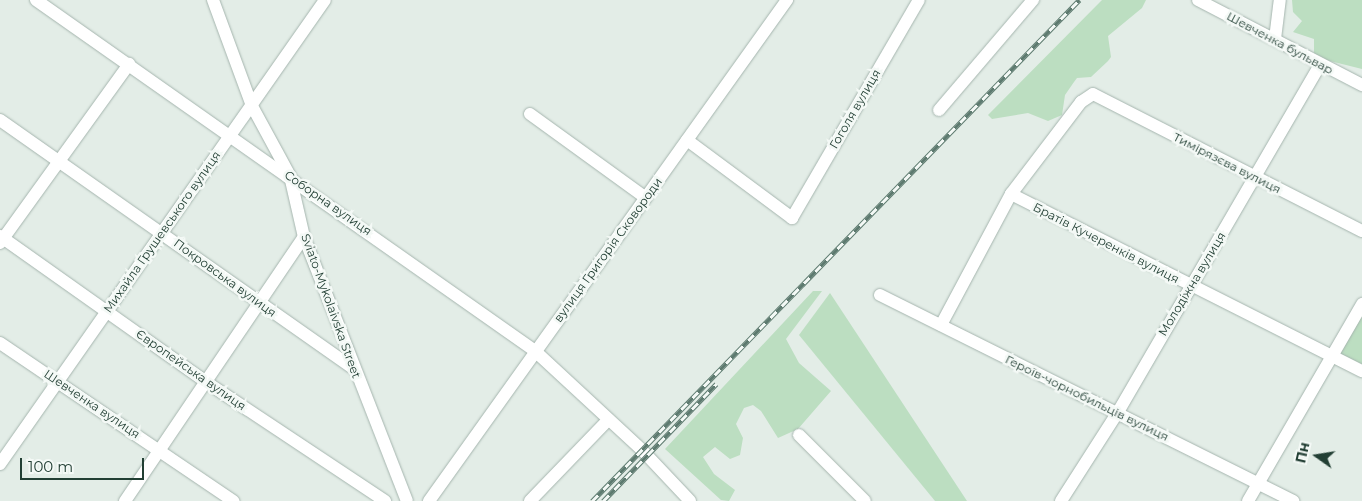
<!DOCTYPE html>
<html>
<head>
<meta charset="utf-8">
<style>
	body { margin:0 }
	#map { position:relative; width:1362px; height:501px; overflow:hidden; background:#e3ede7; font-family:Montserrat,sans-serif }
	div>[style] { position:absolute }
	.green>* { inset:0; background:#bcdec1 }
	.roads { filter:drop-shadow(0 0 1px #a5b5ae) drop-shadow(0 0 1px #a5b5ae) }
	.minor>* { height:12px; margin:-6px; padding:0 6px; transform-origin:6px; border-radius:6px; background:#fff }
	.rail>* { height:4.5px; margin-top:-2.25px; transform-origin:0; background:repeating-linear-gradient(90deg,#f4f9f6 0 8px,#5d7a6f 0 16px); box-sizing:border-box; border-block:1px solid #5d7a6f }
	span { translate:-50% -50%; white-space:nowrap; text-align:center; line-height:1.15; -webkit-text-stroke:5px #f4f9f6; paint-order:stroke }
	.street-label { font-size:12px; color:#223f34 }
	.north { position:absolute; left:1292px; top:431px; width:50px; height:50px; -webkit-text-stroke:4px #f4f9f6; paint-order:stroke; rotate:283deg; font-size:14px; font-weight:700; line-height:20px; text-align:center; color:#223f34 }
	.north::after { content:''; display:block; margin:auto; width:18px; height:22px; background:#223f34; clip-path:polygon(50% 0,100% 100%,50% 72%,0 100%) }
	.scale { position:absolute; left:20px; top:458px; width:124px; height:22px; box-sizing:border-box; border:2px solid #223f34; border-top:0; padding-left:6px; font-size:15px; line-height:18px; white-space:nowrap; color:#223f34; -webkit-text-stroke:4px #f4f9f6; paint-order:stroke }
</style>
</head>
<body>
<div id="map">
	<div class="green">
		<i style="clip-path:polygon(1102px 0,1146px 0,1142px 8px,1108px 36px,1111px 57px,1108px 61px,1091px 77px,1077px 78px,1074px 82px,1065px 95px,1062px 115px,1048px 121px,1028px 113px,992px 119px,988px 115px)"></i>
		<i style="clip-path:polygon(1292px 0,1362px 0,1362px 69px,1314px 57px,1314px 39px,1293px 32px,1302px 21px,1293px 12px)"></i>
		<i style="clip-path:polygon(813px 291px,822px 291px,786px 339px,799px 363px,831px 391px,798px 429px,778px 438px,761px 411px,753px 405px,744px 408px,736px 424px,743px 438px,740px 455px,730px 459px,715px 447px,703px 457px,714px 474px,735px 490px,729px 501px,721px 500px,665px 449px)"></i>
		<i style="clip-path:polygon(830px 293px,967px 501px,935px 501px,799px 335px)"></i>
		<i style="clip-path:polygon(1362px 304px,1362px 371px,1334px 357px)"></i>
	</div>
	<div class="roads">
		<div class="minor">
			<i style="left:36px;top:0;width:610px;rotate:35.12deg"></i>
			<i style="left:535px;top:351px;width:146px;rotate:42.8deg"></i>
			<i style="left:642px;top:450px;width:70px;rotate:46.7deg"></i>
			<i style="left:213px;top:0;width:113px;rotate:69.8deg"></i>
			<i style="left:252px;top:106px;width:80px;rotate:61.5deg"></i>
			<i style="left:290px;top:176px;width:63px;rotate:77.1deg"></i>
			<i style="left:304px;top:237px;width:283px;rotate:68.7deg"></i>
			<i style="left:1198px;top:0;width:185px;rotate:27.4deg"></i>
			<i style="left:1275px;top:39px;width:39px;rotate:-83deg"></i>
			<i style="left:939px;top:110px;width:145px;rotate:-49.5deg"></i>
			<i style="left:530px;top:114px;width:143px;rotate:35.9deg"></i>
			<i style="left:0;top:120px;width:430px;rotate:35.1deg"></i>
			<i style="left:687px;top:140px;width:131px;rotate:36.6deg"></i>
			<i style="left:792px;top:218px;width:252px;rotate:-59.8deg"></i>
			<i style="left:1011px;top:194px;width:393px;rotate:26.8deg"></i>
			<i style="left:0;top:236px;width:252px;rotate:35.3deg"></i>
			<i style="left:206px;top:382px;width:215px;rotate:33.6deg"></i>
			<i style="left:0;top:243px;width:221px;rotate:-54.2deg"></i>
			<i style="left:880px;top:295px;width:462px;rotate:26.5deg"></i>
			<i style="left:941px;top:325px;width:149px;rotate:-61.9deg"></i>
			<i style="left:1011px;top:194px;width:116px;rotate:-52.7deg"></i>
			<i style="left:1081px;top:102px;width:14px;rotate:-34deg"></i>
			<i style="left:1093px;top:94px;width:302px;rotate:27deg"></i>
			<i style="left:0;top:343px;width:282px;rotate:34.1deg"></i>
			<i style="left:799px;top:435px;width:93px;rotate:45deg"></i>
			<i style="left:0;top:464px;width:566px;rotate:-54.99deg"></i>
			<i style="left:125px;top:501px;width:319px;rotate:-55.9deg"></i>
			<i style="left:429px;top:501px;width:616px;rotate:-54.45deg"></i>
			<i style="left:530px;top:501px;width:112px;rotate:-46.1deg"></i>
			<i style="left:1061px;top:501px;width:106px;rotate:-57.4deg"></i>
			<i style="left:1118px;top:412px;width:402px;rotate:-59.8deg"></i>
			<i style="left:1248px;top:501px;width:228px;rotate:-59.9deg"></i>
		</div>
	</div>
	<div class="rail">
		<i style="left:592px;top:501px;width:699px;rotate:-45.81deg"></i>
		<i style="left:603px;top:501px;width:163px;rotate:-46deg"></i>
	</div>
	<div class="street-label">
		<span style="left:1280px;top:43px;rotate:28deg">Шевченка бульвар</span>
		<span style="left:855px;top:109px;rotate:-60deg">Гоголя вулиця</span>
		<span style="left:1227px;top:163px;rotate:27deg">Тимірязєва вулиця</span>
		<span style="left:328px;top:203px;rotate:35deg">Соборна вулиця</span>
		<span style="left:162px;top:232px;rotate:-55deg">Михайла Грушевського вулиця</span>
		<span style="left:1106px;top:243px;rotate:27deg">Братів Кучеренків вулиця</span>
		<span style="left:608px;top:250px;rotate:-54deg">вулиця Григорія Сковороди</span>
		<span style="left:225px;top:278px;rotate:36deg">Покровська вулиця</span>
		<span style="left:1192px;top:284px;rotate:-59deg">Молодіжна вулиця</span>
		<span style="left:331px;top:306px;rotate:70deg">Sviato-Mykolaivska Street</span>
		<span style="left:191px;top:370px;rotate:35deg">Європейська вулиця</span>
		<span style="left:1087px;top:398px;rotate:26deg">Героїв-чорнобильців вулиця</span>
		<span style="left:92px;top:404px;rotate:34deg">Шевченка вулиця</span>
	</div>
	<div class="north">Пн</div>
	<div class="scale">100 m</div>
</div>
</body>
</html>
